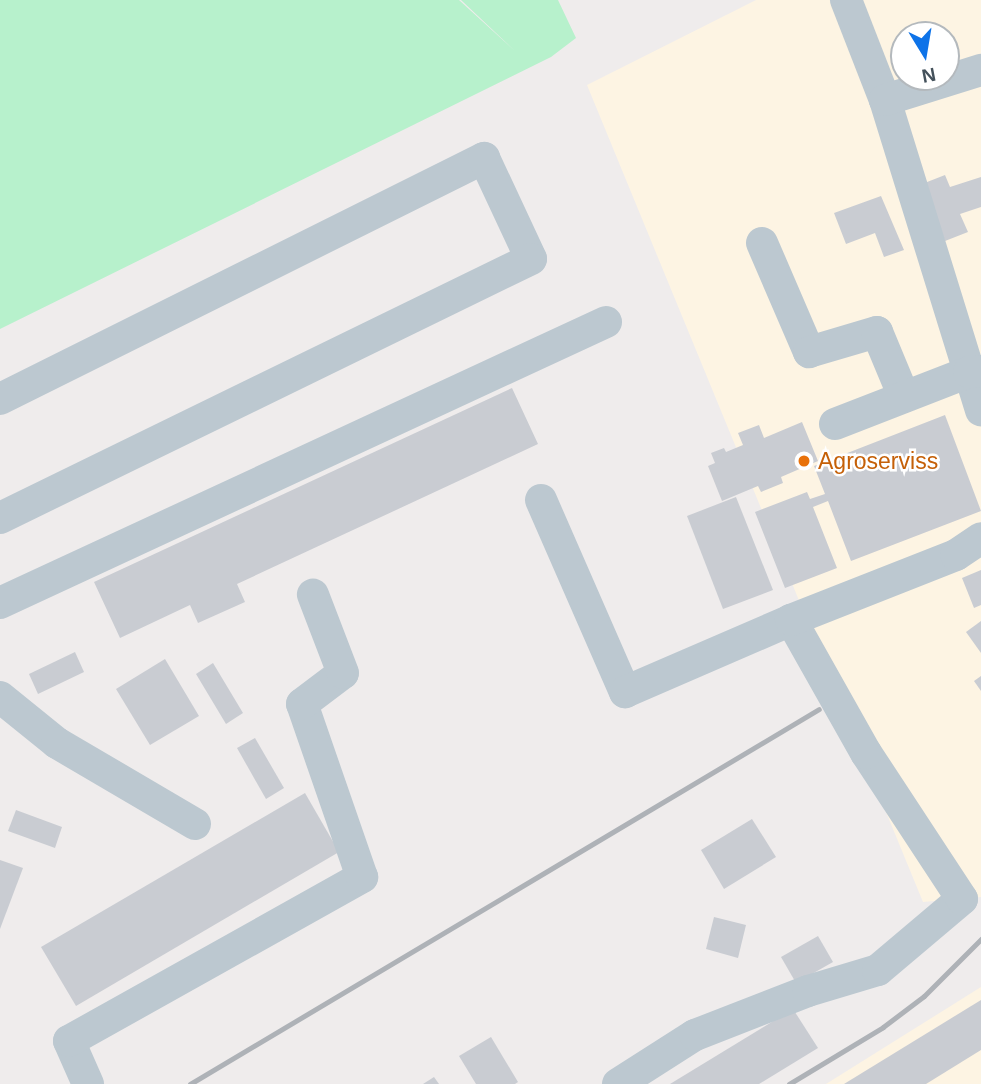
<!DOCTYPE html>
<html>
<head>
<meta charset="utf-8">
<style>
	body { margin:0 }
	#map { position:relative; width:981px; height:1084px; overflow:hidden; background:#efecec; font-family:Arial,sans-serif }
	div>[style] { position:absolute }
	.commercial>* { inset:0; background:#fdf4e3 }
	.green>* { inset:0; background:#b7f1cc }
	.building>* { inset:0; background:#c9ccd2 }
	.minor>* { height:32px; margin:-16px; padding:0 16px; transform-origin:16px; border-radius:16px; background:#bcc8d0 }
	.rail>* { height:5px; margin:-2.5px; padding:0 2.5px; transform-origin:2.5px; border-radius:2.5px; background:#aeb2b7 }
	.dots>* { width:19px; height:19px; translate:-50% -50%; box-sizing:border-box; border:4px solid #fff; border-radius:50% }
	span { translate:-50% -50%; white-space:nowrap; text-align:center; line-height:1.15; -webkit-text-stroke:5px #fff; paint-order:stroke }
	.food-label { font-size:23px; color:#c56008 }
	.left { translate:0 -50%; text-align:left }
	.north { position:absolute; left:890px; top:21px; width:70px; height:70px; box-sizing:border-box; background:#fff; border:2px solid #b4b9bd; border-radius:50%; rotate:169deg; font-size:19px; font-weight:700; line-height:28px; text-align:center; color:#44515b }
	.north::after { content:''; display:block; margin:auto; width:24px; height:32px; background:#0e73e8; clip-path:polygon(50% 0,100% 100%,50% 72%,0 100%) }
</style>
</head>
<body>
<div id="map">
	<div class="commercial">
		<i style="clip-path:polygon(evenodd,756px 0,981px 0,981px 897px,923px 902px,587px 85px,756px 0,904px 35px,946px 35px,946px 77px,904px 77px,904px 35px)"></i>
		<i style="clip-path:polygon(981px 987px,981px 1084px,826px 1084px)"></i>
	</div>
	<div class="green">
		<i style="clip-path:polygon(0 0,459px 0,515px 51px,461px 0,558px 0,576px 38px,551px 57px,0 329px)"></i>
	</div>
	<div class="building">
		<i style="clip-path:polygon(945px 175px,950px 187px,981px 177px,981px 207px,960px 214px,968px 232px,945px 241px,922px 184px)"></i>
		<i style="clip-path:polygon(881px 196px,904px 250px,884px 257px,875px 233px,846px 244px,834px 213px)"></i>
		<i style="clip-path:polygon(512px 388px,538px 444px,237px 584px,245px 602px,198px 623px,190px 605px,120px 638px,94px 582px)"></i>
		<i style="clip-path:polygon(945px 415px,981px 511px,851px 561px,828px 501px,813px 507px,837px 568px,785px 588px,755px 512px,807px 492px,810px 499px,825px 494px,814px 466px)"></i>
		<i style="clip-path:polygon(802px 422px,818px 461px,781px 477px,783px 483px,761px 492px,758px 486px,722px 501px,708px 466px,715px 463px,711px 453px,724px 448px,726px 452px,743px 445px,738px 433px,759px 425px,764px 438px)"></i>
		<i style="clip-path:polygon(736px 497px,773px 590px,723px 609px,687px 516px)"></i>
		<i style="clip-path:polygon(981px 570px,981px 605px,974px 608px,962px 578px)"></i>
		<i style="clip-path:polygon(981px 621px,981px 653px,966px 632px)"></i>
		<i style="clip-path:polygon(75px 652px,84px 672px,38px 694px,29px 674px)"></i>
		<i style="clip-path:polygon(165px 659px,199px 716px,150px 745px,116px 689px)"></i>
		<i style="clip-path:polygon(213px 663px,243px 713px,226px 724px,196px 674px)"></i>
		<i style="clip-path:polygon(981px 676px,981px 691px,974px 681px)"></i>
		<i style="clip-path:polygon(255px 738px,284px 788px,266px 799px,237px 748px)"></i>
		<i style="clip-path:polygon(305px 793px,339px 852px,76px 1006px,41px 947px)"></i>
		<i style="clip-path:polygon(16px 810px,62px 827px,55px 848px,8px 831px)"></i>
		<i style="clip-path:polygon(752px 819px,776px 857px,724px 889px,701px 850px)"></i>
		<i style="clip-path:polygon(0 860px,23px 868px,0 929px)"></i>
		<i style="clip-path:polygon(714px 917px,746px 925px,738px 958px,706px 949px)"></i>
		<i style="clip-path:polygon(818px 936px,833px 962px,796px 983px,781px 957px)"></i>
		<i style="clip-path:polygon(981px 1000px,981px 1050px,926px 1084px,844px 1084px)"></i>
		<i style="clip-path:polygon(793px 1009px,818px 1048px,759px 1084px,670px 1084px)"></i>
		<i style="clip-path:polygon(491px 1037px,518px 1082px,515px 1084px,476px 1084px,459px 1056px)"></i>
		<i style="clip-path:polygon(434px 1077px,439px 1084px,423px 1084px)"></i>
	</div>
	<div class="minor">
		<i style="left:846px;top:0;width:107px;rotate:68.7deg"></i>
		<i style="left:885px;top:100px;width:325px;rotate:72.8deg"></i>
		<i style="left:885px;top:100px;width:101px;rotate:-17.4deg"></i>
		<i style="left:762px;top:243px;width:119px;rotate:66.7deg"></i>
		<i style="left:809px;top:352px;width:71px;rotate:-16.4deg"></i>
		<i style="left:877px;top:332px;width:70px;rotate:67.4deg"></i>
		<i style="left:0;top:399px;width:541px;rotate:-26.47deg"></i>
		<i style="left:484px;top:158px;width:111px;rotate:65deg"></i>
		<i style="left:531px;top:259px;width:591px;rotate:154deg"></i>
		<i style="left:835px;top:424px;width:144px;rotate:-21.2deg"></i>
		<i style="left:969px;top:372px;width:12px;rotate:-5deg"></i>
		<i style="left:541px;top:500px;width:210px;rotate:66.4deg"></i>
		<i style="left:625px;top:692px;width:181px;rotate:-23.4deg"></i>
		<i style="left:0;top:603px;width:668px;rotate:-24.88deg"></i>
		<i style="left:0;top:697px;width:73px;rotate:38.9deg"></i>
		<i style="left:57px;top:743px;width:160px;rotate:30.4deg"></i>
		<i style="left:88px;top:1084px;width:47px;rotate:-113.8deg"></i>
		<i style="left:69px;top:1041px;width:336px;rotate:-29.2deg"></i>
		<i style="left:362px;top:877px;width:183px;rotate:-109.1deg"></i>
		<i style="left:302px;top:704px;width:51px;rotate:-37.1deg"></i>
		<i style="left:343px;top:673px;width:84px;rotate:-111deg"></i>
		<i style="left:618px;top:1084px;width:91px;rotate:-32.5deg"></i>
		<i style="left:695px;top:1035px;width:121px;rotate:-21.3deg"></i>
		<i style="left:808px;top:991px;width:73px;rotate:-16.7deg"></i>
		<i style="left:878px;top:970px;width:110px;rotate:-40.2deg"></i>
		<i style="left:962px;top:899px;width:175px;rotate:-123.3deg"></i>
		<i style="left:866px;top:753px;width:153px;rotate:-119.4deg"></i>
		<i style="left:791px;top:620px;width:177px;rotate:-21.5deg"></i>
		<i style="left:956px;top:555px;width:30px;rotate:-34deg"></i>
	</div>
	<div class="rail">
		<i style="left:190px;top:1084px;width:732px;rotate:-30.8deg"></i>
		<i style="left:789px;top:1084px;width:110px;rotate:-31.2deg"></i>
		<i style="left:883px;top:1027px;width:51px;rotate:-37.1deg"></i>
		<i style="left:924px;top:996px;width:81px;rotate:-45deg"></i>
	</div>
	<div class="dots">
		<i style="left:804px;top:461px;background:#e8710a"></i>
	</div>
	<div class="food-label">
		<span class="left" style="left:818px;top:461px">Agroserviss</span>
	</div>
	<div class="north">N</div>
</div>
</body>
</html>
